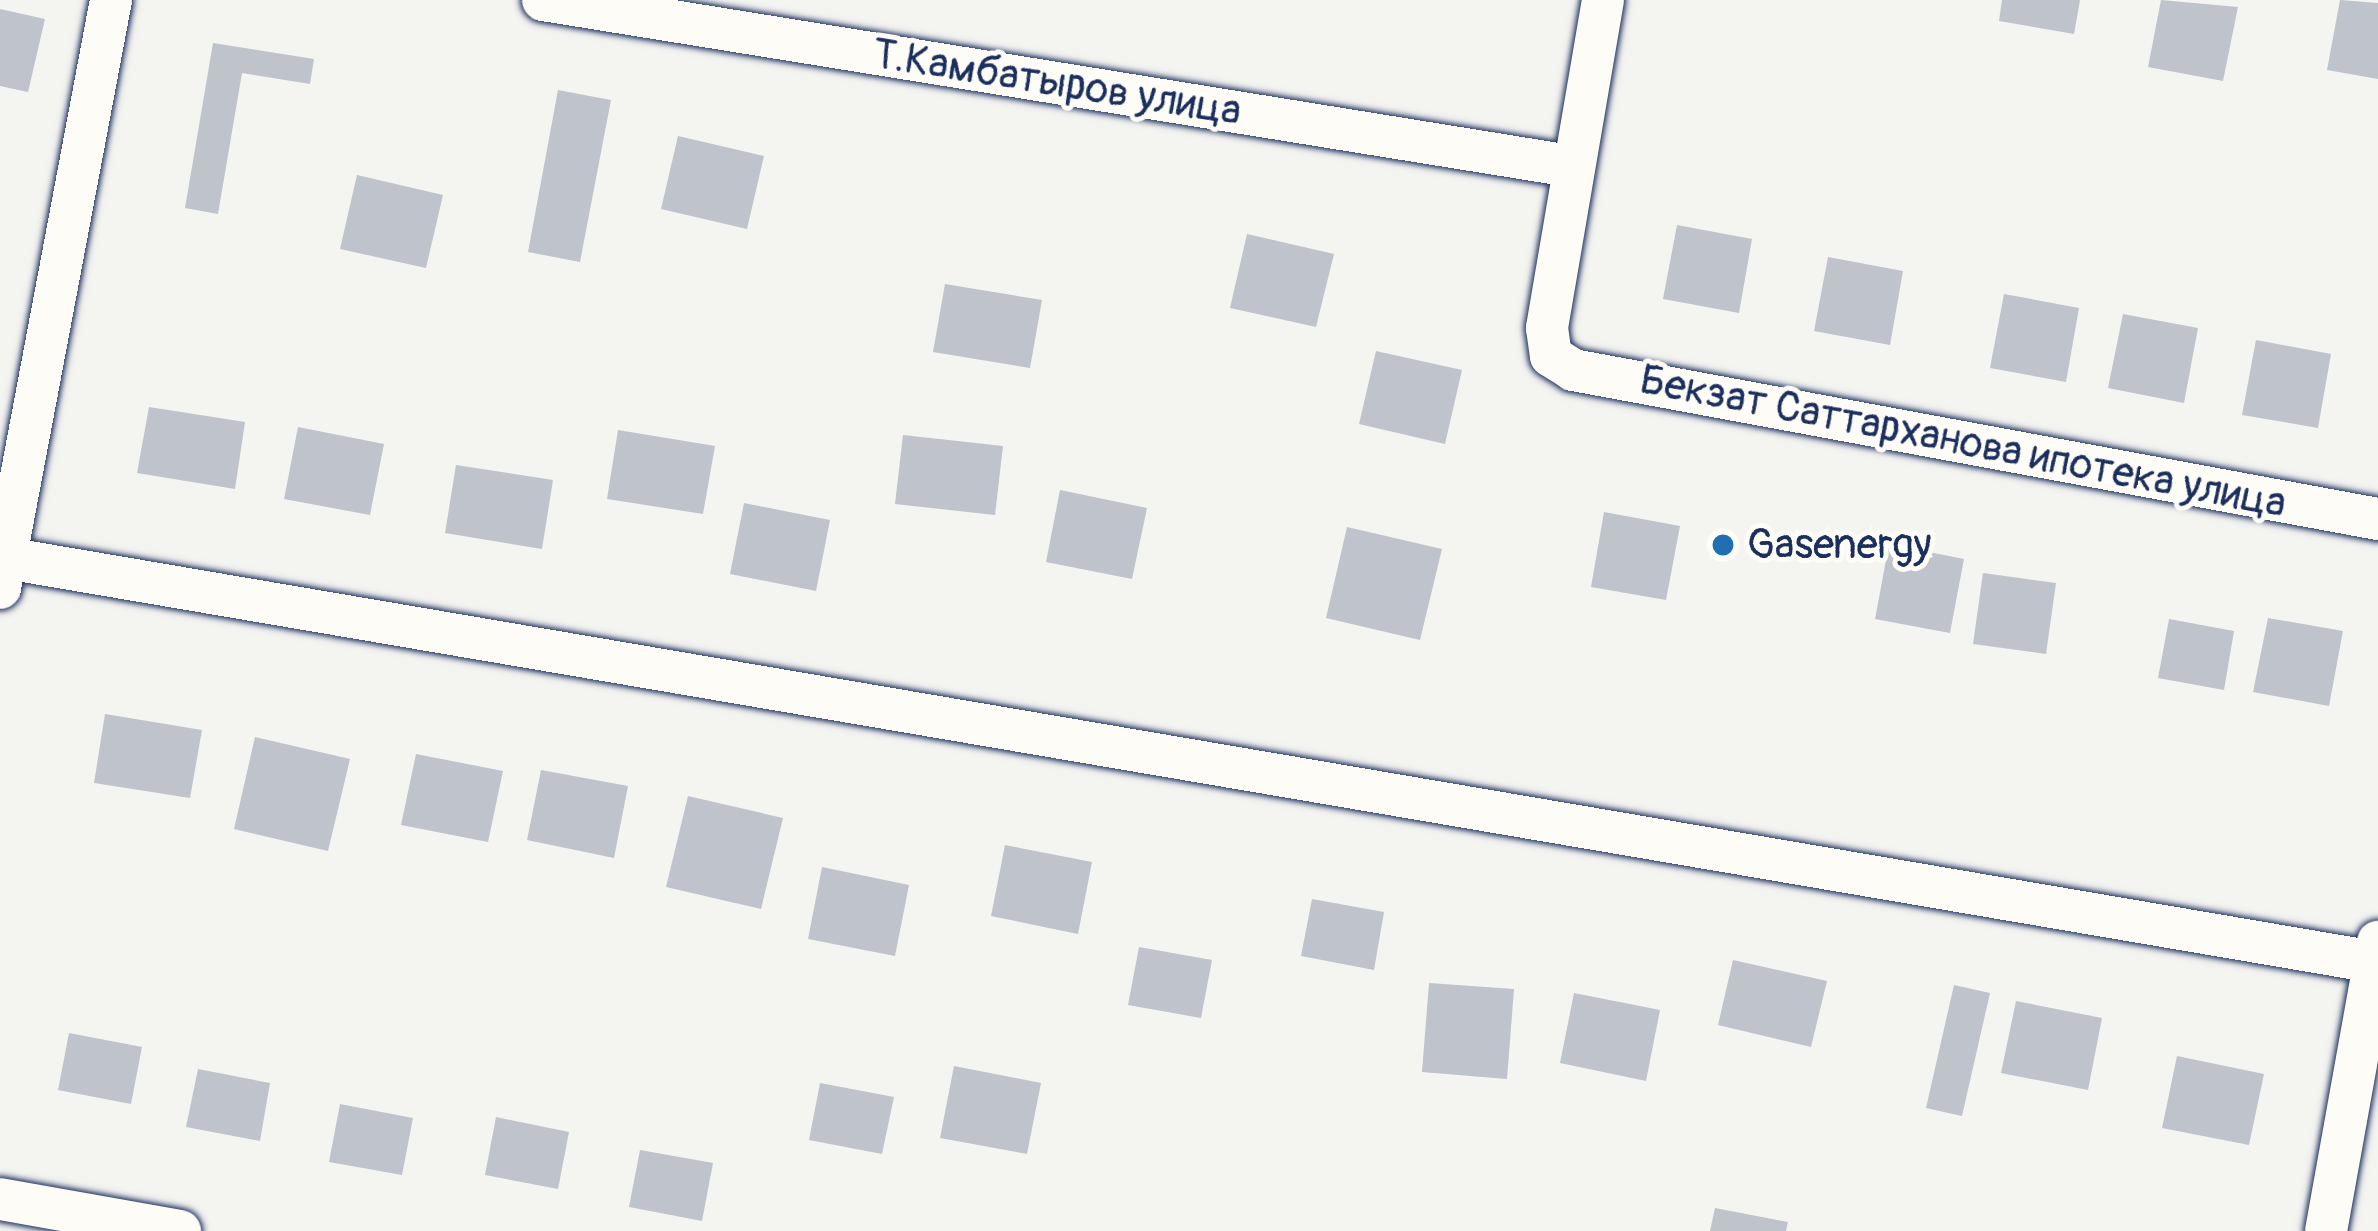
<!DOCTYPE html>
<html>
<head>
<meta charset="utf-8">
<style>
	body { margin:0 }
	#map { position:relative; width:2378px; height:1231px; overflow:hidden; background:#f4f4f1; font-family:Pangolin,sans-serif }
	div>[style] { position:absolute }
	.building>* { inset:0; background:#bfc3cc }
	.roads { filter:drop-shadow(0 0 3px #1b2f5e) drop-shadow(0 0 3px #1b2f5e) }
	.minor>* { height:42px; margin:-21px; padding:0 21px; transform-origin:21px; border-radius:21px; background:#fdfcf7 }
	.dots>* { width:33px; height:33px; translate:-50% -50%; box-sizing:border-box; border:6px solid #fdfcf7; border-radius:50% }
	span { translate:-50% -50%; white-space:nowrap; text-align:center; line-height:1.15; -webkit-text-stroke:10px #fdfcf7; paint-order:stroke }
	.street-label { font-size:42px; color:#1b2f5e }
	.poi-label { font-size:42px; color:#1b2f5e }
	.left { translate:0 -50%; text-align:left }
</style>
</head>
<body>
<div id="map">
	<div class="building">
		<i style="clip-path:polygon(2002px 0,2080px 0,2074px 34px,1999px 21px)"></i>
		<i style="clip-path:polygon(2161px 0,2238px 7px,2223px 81px,2148px 67px)"></i>
		<i style="clip-path:polygon(2340px 0,2378px 3px,2378px 79px,2327px 70px)"></i>
		<i style="clip-path:polygon(0 9px,45px 19px,28px 92px,0 86px)"></i>
		<i style="clip-path:polygon(213px 43px,314px 59px,310px 84px,242px 73px,218px 214px,185px 208px)"></i>
		<i style="clip-path:polygon(558px 90px,611px 100px,580px 262px,528px 252px)"></i>
		<i style="clip-path:polygon(678px 136px,764px 156px,747px 229px,661px 209px)"></i>
		<i style="clip-path:polygon(357px 175px,443px 195px,426px 268px,340px 249px)"></i>
		<i style="clip-path:polygon(1677px 225px,1752px 239px,1739px 313px,1663px 299px)"></i>
		<i style="clip-path:polygon(1247px 234px,1334px 254px,1316px 327px,1230px 308px)"></i>
		<i style="clip-path:polygon(1828px 257px,1903px 271px,1890px 345px,1814px 331px)"></i>
		<i style="clip-path:polygon(945px 284px,1042px 300px,1030px 368px,933px 352px)"></i>
		<i style="clip-path:polygon(2004px 294px,2079px 308px,2066px 382px,1990px 368px)"></i>
		<i style="clip-path:polygon(2123px 314px,2198px 328px,2184px 403px,2108px 388px)"></i>
		<i style="clip-path:polygon(2256px 340px,2331px 354px,2318px 428px,2242px 415px)"></i>
		<i style="clip-path:polygon(1376px 351px,1462px 370px,1445px 444px,1359px 424px)"></i>
		<i style="clip-path:polygon(149px 407px,245px 422px,235px 489px,137px 473px)"></i>
		<i style="clip-path:polygon(298px 427px,384px 444px,370px 515px,284px 499px)"></i>
		<i style="clip-path:polygon(618px 430px,715px 446px,703px 514px,607px 499px)"></i>
		<i style="clip-path:polygon(903px 435px,1003px 446px,995px 515px,895px 504px)"></i>
		<i style="clip-path:polygon(456px 465px,553px 480px,542px 549px,445px 533px)"></i>
		<i style="clip-path:polygon(1060px 490px,1147px 508px,1132px 579px,1046px 562px)"></i>
		<i style="clip-path:polygon(744px 503px,830px 520px,816px 591px,730px 574px)"></i>
		<i style="clip-path:polygon(1604px 512px,1680px 526px,1666px 600px,1591px 587px)"></i>
		<i style="clip-path:polygon(1347px 527px,1442px 549px,1420px 640px,1326px 618px)"></i>
		<i style="clip-path:polygon(1889px 544px,1964px 559px,1950px 633px,1875px 619px)"></i>
		<i style="clip-path:polygon(1983px 573px,2056px 583px,2046px 654px,1973px 644px)"></i>
		<i style="clip-path:polygon(2268px 618px,2343px 631px,2329px 706px,2253px 692px)"></i>
		<i style="clip-path:polygon(2169px 619px,2234px 631px,2224px 690px,2158px 678px)"></i>
		<i style="clip-path:polygon(105px 714px,202px 730px,190px 798px,94px 783px)"></i>
		<i style="clip-path:polygon(255px 737px,350px 759px,328px 851px,234px 829px)"></i>
		<i style="clip-path:polygon(416px 754px,503px 771px,488px 842px,401px 825px)"></i>
		<i style="clip-path:polygon(541px 770px,628px 786px,614px 858px,527px 840px)"></i>
		<i style="clip-path:polygon(688px 796px,783px 818px,761px 909px,666px 887px)"></i>
		<i style="clip-path:polygon(1005px 845px,1092px 862px,1078px 934px,991px 916px)"></i>
		<i style="clip-path:polygon(822px 867px,909px 885px,895px 956px,808px 939px)"></i>
		<i style="clip-path:polygon(1312px 899px,1384px 912px,1374px 970px,1301px 956px)"></i>
		<i style="clip-path:polygon(1139px 947px,1212px 960px,1201px 1018px,1128px 1005px)"></i>
		<i style="clip-path:polygon(1733px 960px,1827px 981px,1811px 1047px,1718px 1025px)"></i>
		<i style="clip-path:polygon(1429px 983px,1514px 989px,1507px 1079px,1422px 1072px)"></i>
		<i style="clip-path:polygon(1954px 985px,1990px 993px,1962px 1116px,1926px 1108px)"></i>
		<i style="clip-path:polygon(1574px 993px,1660px 1010px,1646px 1081px,1560px 1063px)"></i>
		<i style="clip-path:polygon(2016px 1001px,2102px 1018px,2088px 1090px,2001px 1073px)"></i>
		<i style="clip-path:polygon(69px 1033px,142px 1047px,131px 1104px,58px 1090px)"></i>
		<i style="clip-path:polygon(2177px 1056px,2264px 1074px,2249px 1145px,2162px 1128px)"></i>
		<i style="clip-path:polygon(954px 1066px,1041px 1083px,1027px 1154px,940px 1138px)"></i>
		<i style="clip-path:polygon(198px 1069px,270px 1083px,260px 1141px,186px 1127px)"></i>
		<i style="clip-path:polygon(820px 1083px,894px 1097px,882px 1154px,809px 1140px)"></i>
		<i style="clip-path:polygon(340px 1104px,413px 1118px,402px 1175px,329px 1162px)"></i>
		<i style="clip-path:polygon(496px 1117px,569px 1132px,558px 1189px,485px 1175px)"></i>
		<i style="clip-path:polygon(640px 1150px,713px 1163px,702px 1221px,629px 1207px)"></i>
		<i style="clip-path:polygon(1715px 1208px,1788px 1222px,1786px 1231px,1710px 1231px)"></i>
	</div>
	<div class="roads">
		<div class="minor">
			<i style="left:543px;top:0;width:1040px;rotate:9.18deg"></i>
			<i style="left:1603px;top:0;width:333px;rotate:99.7deg"></i>
			<i style="left:1547px;top:328px;width:28px;rotate:82deg"></i>
			<i style="left:1551px;top:356px;width:26px;rotate:32deg"></i>
			<i style="left:1573px;top:370px;width:819px;rotate:10.49deg"></i>
			<i style="left:0;top:557px;width:2408px;rotate:9.68deg"></i>
			<i style="left:0;top:588px;width:598px;rotate:-79.31deg"></i>
			<i style="left:0;top:1199px;width:183px;rotate:10.1deg"></i>
			<i style="left:2326px;top:1231px;width:294px;rotate:-79.8deg"></i>
		</div>
	</div>
	<div class="dots">
		<i style="left:1723px;top:545px;background:#1f6fb2"></i>
	</div>
	<div class="street-label">
		<span style="left:1057px;top:83px;rotate:9deg">Т.Камбатыров улица</span>
		<span style="left:1963px;top:442px;rotate:11deg">Бекзат Саттарханова ипотека улица</span>
	</div>
	<div class="poi-label">
		<span class="left" style="left:1747px;top:545px">Gasenergy</span>
	</div>
</div>
</body>
</html>
